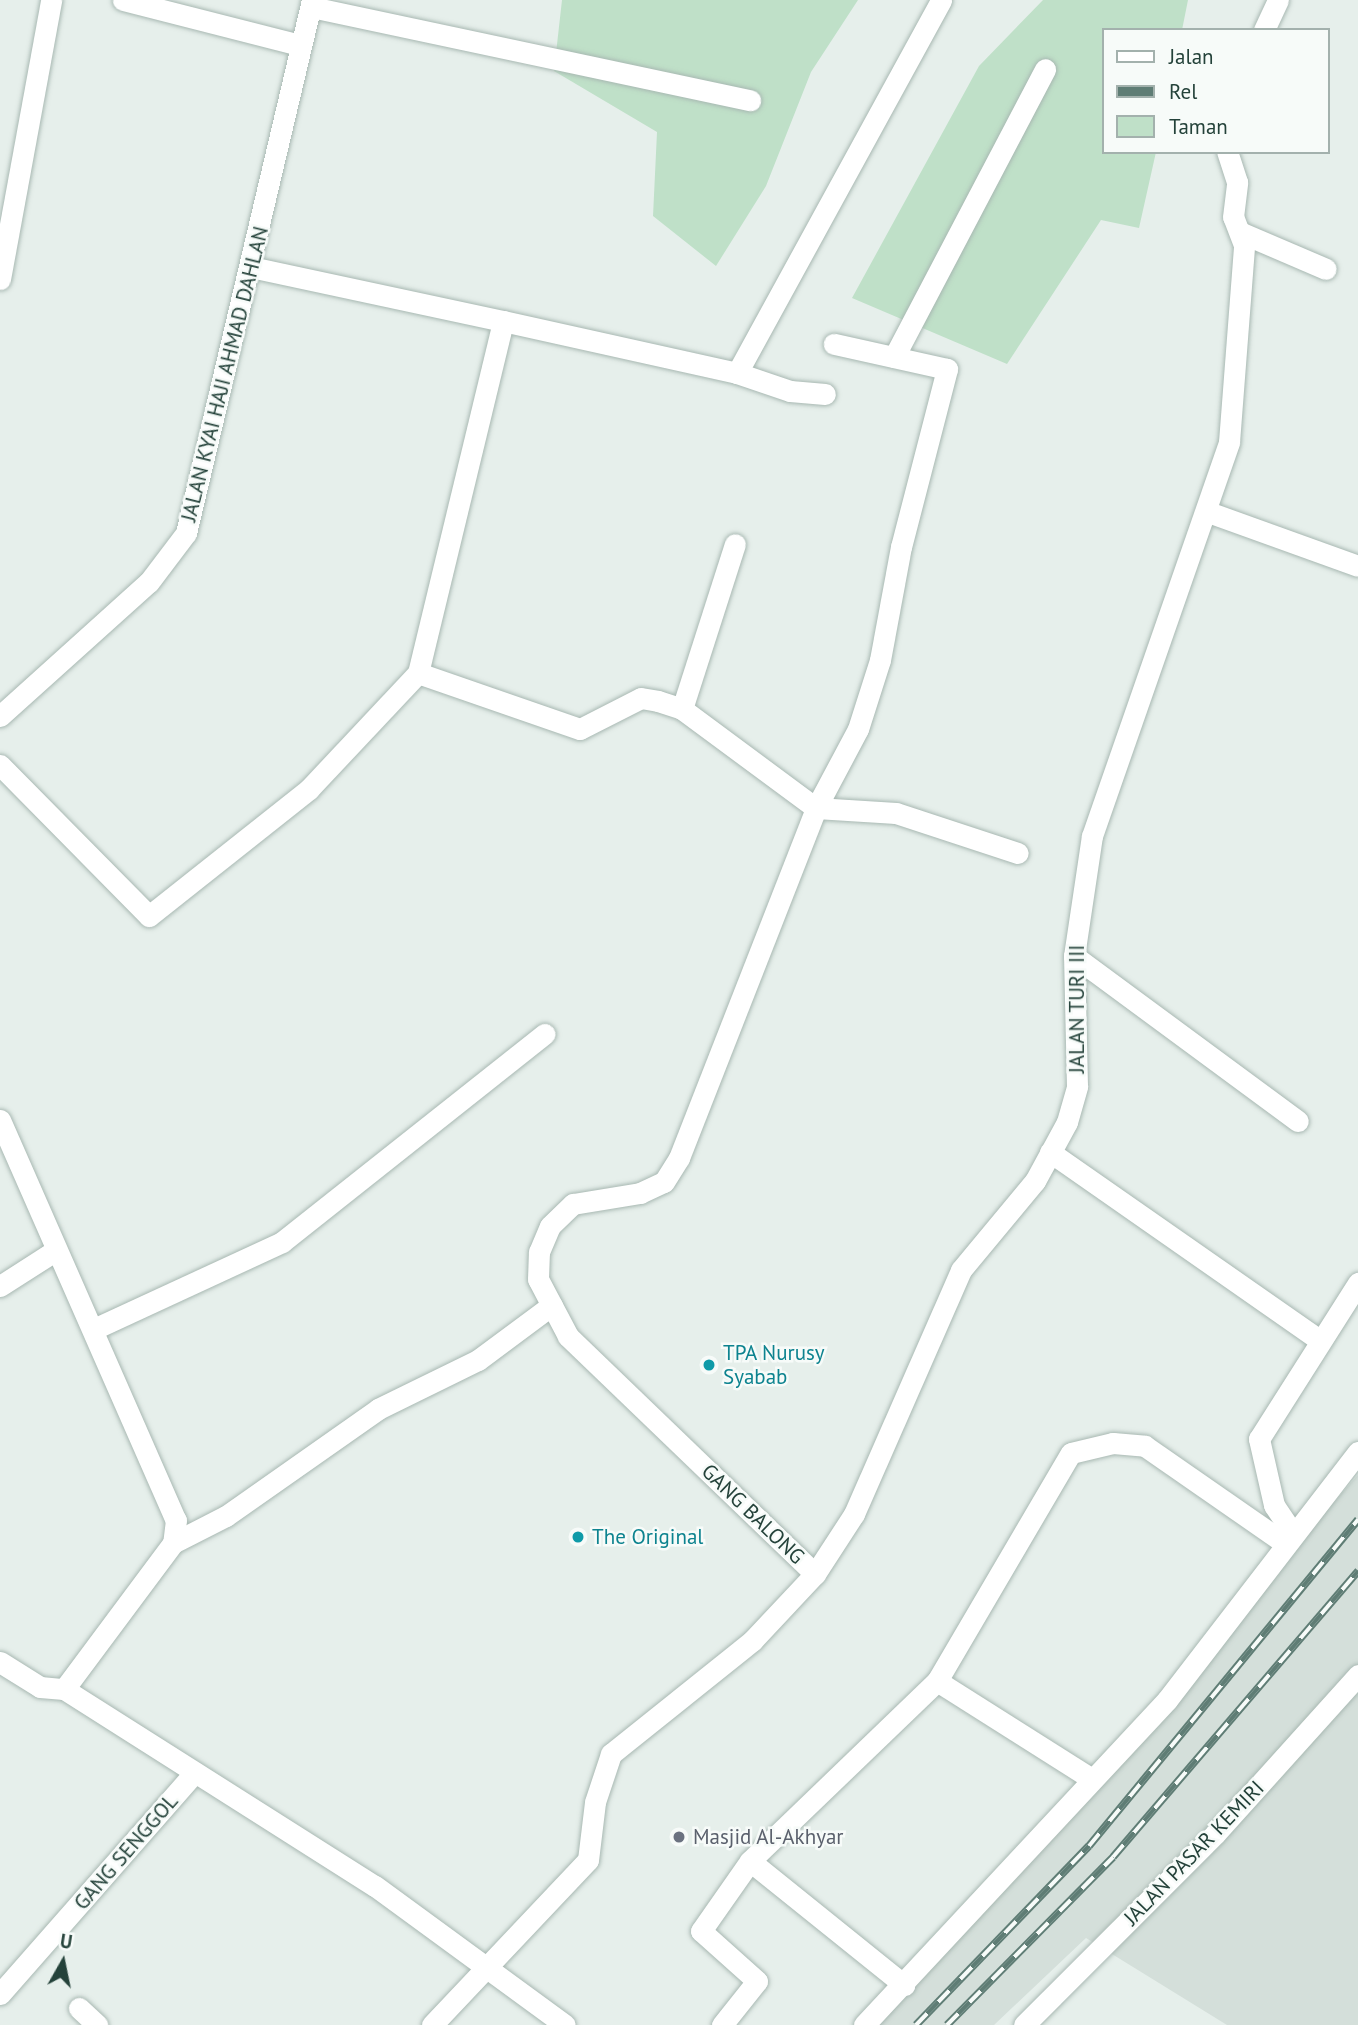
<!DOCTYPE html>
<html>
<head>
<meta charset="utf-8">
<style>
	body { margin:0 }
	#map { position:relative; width:1358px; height:2025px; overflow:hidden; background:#e6efeb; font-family:"PT Sans",sans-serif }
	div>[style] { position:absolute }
	.built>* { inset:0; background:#d4dfda }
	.green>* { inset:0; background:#bfe0c8 }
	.roads { filter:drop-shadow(0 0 2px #a8b8b2) drop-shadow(0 0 2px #a8b8b2) }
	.minor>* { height:21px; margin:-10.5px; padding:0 10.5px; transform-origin:10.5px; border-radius:10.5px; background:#fff }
	.rail>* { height:8px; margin-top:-4px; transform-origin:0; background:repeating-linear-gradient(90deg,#f7fbf9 0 16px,#5f7d75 0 32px); box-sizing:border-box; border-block:2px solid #5f7d75 }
	.dots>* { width:19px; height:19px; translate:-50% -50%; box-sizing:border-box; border:4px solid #f7fbf9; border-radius:50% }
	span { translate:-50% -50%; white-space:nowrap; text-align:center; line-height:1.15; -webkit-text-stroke:5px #f7fbf9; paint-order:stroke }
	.street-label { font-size:21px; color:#24423a }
	.culture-label { font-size:21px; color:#0d838f }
	.left { translate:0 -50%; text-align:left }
	.worship-label { font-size:21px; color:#5b616d }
	.legend { position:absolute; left:1102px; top:28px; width:228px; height:126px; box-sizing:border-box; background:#f7fbf9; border:2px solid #a3b1ad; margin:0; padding:9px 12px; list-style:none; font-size:21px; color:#24423a }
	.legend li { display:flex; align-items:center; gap:14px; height:35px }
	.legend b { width:35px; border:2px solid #a3b1ad }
	.north { position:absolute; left:28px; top:1927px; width:70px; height:70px; -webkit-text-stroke:5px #f7fbf9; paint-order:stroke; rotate:9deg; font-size:19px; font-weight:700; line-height:28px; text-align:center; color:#24423a }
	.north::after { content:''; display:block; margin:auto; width:24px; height:32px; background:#24423a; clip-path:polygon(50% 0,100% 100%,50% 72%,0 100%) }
</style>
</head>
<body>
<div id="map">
	<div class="built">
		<i style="clip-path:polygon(1358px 1475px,1358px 2025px,1227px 2025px,1086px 1938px,994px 2025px,867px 2025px)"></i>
	</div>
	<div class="green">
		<i style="clip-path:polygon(562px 0,858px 0,811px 72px,766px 186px,716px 266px,653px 216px,657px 132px,554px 71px)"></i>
		<i style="clip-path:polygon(1043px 0,1188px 0,1182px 30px,1104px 30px,1104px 152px,1156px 152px,1139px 228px,1101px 220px,1007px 364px,852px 298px,979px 66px)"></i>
	</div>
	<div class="roads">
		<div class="minor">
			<i style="left:123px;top:0;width:183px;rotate:14.3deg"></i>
			<i style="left:311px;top:7px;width:449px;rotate:12deg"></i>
			<i style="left:1264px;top:30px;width:33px;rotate:-65deg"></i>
			<i style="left:1242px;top:233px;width:91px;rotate:23.2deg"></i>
			<i style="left:0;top:279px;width:284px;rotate:-79.6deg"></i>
			<i style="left:503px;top:321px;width:240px;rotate:12.5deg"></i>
			<i style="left:737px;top:373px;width:56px;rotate:18.8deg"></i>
			<i style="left:790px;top:391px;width:35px;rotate:5deg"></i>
			<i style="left:894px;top:357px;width:325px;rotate:-62.3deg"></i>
			<i style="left:737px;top:373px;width:425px;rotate:-61.3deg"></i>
			<i style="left:1208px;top:512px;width:159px;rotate:19.8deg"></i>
			<i style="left:418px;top:673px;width:171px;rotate:19.1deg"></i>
			<i style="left:580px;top:729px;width:68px;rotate:-26.9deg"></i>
			<i style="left:641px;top:698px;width:17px;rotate:10deg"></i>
			<i style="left:658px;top:701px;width:25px;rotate:18deg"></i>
			<i style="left:682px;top:709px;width:167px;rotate:36.5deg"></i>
			<i style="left:816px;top:808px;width:89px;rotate:-62deg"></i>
			<i style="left:858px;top:729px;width:72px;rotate:-72.3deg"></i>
			<i style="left:880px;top:660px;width:115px;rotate:-79.5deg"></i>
			<i style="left:901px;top:547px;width:184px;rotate:-75.5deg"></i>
			<i style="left:947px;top:369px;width:116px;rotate:-167.5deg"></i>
			<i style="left:682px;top:709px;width:173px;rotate:-72.2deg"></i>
			<i style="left:0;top:716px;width:200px;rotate:-42deg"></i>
			<i style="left:149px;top:582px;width:61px;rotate:-52.9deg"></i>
			<i style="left:186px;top:533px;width:548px;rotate:-76.7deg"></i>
			<i style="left:0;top:765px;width:212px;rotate:45.4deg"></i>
			<i style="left:149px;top:916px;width:204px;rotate:-38.4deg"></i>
			<i style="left:309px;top:789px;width:159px;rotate:-46.8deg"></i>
			<i style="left:418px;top:673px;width:362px;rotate:-76.4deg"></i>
			<i style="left:503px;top:321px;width:257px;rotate:-167.9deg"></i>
			<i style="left:1074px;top:956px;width:278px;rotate:36.4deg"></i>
			<i style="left:0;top:1120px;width:437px;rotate:66.3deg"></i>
			<i style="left:176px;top:1520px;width:23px;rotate:97deg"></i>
			<i style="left:173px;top:1543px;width:182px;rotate:126.7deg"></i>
			<i style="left:1050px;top:1152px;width:330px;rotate:34.9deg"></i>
			<i style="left:0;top:1286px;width:67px;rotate:-32.7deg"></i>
			<i style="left:94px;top:1329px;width:207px;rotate:-24.8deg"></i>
			<i style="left:282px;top:1242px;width:335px;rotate:-38.4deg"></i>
			<i style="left:1292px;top:1532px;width:32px;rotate:-124deg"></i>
			<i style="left:1274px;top:1505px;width:68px;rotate:-102.8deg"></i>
			<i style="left:1259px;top:1439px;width:185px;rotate:-57.6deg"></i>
			<i style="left:173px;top:1543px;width:59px;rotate:-27deg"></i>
			<i style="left:226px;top:1516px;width:186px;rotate:-35.1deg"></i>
			<i style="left:378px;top:1409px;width:111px;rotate:-26.1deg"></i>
			<i style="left:478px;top:1360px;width:92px;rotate:-36.6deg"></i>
			<i style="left:815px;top:1574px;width:343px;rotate:-136.1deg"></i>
			<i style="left:568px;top:1336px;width:64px;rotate:-117.8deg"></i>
			<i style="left:538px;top:1279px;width:27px;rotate:-88deg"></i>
			<i style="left:539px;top:1252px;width:28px;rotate:-67deg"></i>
			<i style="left:550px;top:1226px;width:32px;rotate:-44deg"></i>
			<i style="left:573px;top:1204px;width:68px;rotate:-9.3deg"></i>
			<i style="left:640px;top:1193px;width:26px;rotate:-25deg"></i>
			<i style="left:664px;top:1182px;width:28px;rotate:-58deg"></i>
			<i style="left:679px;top:1158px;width:376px;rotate:-68.6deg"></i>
			<i style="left:816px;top:808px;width:80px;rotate:3.6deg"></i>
			<i style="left:896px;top:813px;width:128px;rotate:18.2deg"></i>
			<i style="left:0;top:1662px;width:47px;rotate:32deg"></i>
			<i style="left:40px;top:1687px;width:24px;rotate:5deg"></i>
			<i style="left:64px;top:1689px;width:368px;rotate:32.4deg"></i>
			<i style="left:375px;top:1886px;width:235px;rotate:36.2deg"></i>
			<i style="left:937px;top:1681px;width:180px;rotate:32.3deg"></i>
			<i style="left:750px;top:1861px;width:198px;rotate:38.8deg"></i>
			<i style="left:0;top:1994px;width:295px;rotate:-48.7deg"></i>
			<i style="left:79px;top:2008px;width:25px;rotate:43deg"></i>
			<i style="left:432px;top:2025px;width:227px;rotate:-46.6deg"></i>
			<i style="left:588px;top:1860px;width:58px;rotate:-83.1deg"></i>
			<i style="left:595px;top:1802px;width:51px;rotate:-71.6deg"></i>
			<i style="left:611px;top:1754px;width:181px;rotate:-38.7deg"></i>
			<i style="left:752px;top:1641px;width:92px;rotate:-46.8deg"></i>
			<i style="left:815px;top:1574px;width:72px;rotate:-57deg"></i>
			<i style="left:854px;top:1514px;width:266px;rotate:-66.3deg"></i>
			<i style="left:961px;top:1270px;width:116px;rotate:-50.3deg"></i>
			<i style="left:1035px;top:1181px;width:67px;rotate:-61.5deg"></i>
			<i style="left:1067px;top:1122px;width:37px;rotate:-74deg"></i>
			<i style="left:1077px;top:1086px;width:130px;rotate:-91.3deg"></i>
			<i style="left:1074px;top:956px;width:121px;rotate:-81.5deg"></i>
			<i style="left:1092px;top:836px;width:417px;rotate:-70.8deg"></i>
			<i style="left:1229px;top:442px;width:198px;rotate:-85.6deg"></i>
			<i style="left:1244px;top:245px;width:30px;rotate:-111deg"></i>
			<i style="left:1233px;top:217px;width:35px;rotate:-83deg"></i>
			<i style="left:1237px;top:182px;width:32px;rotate:-108deg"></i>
			<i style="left:722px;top:2025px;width:56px;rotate:-51.5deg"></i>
			<i style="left:757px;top:1981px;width:75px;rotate:-138.2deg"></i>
			<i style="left:701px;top:1931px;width:85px;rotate:-55deg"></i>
			<i style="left:750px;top:1861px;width:260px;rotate:-43.9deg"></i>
			<i style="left:937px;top:1681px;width:264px;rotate:-59.6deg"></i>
			<i style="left:1071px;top:1453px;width:43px;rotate:-13.4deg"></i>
			<i style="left:1113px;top:1443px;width:32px;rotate:5deg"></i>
			<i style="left:1145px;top:1446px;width:168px;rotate:34.8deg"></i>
			<i style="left:864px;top:2025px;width:444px;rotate:-47deg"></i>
			<i style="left:1167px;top:1700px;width:313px;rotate:-52.4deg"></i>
			<i style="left:1024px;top:2025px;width:270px;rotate:-45deg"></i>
			<i style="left:1215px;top:1834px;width:214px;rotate:-48deg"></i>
		</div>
	</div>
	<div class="rail">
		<i style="left:916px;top:2025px;width:249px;rotate:-46deg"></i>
		<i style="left:1089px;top:1846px;width:423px;rotate:-50.5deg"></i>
		<i style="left:947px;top:2025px;width:236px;rotate:-45.3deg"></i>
		<i style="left:1113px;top:1857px;width:377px;rotate:-49.4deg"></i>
	</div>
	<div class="dots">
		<i style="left:709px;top:1365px;background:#0f9aa8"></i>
		<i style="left:578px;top:1537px;background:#0f9aa8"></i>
		<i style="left:679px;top:1837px;background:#6b7280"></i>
	</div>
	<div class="street-label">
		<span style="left:225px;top:374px;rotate:-76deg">JALAN KYAI HAJI AHMAD DAHLAN</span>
		<span style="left:1077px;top:1009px;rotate:-90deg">JALAN TURI III</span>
		<span style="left:753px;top:1514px;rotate:44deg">GANG BALONG</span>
		<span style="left:126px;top:1852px;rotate:-49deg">GANG SENGGOL</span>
		<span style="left:1194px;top:1853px;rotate:-46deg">JALAN PASAR KEMIRI</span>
	</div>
	<div class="culture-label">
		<span class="left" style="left:723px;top:1365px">TPA Nurusy<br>Syabab</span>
		<span class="left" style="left:592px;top:1537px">The Original</span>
	</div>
	<div class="worship-label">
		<span class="left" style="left:693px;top:1837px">Masjid Al-Akhyar</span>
	</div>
	<ul class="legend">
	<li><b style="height:9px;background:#fff"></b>Jalan</li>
	<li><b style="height:9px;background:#5f7d75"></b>Rel</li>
	<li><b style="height:19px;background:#bfe0c8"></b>Taman</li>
	</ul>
	<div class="north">U</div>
</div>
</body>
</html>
